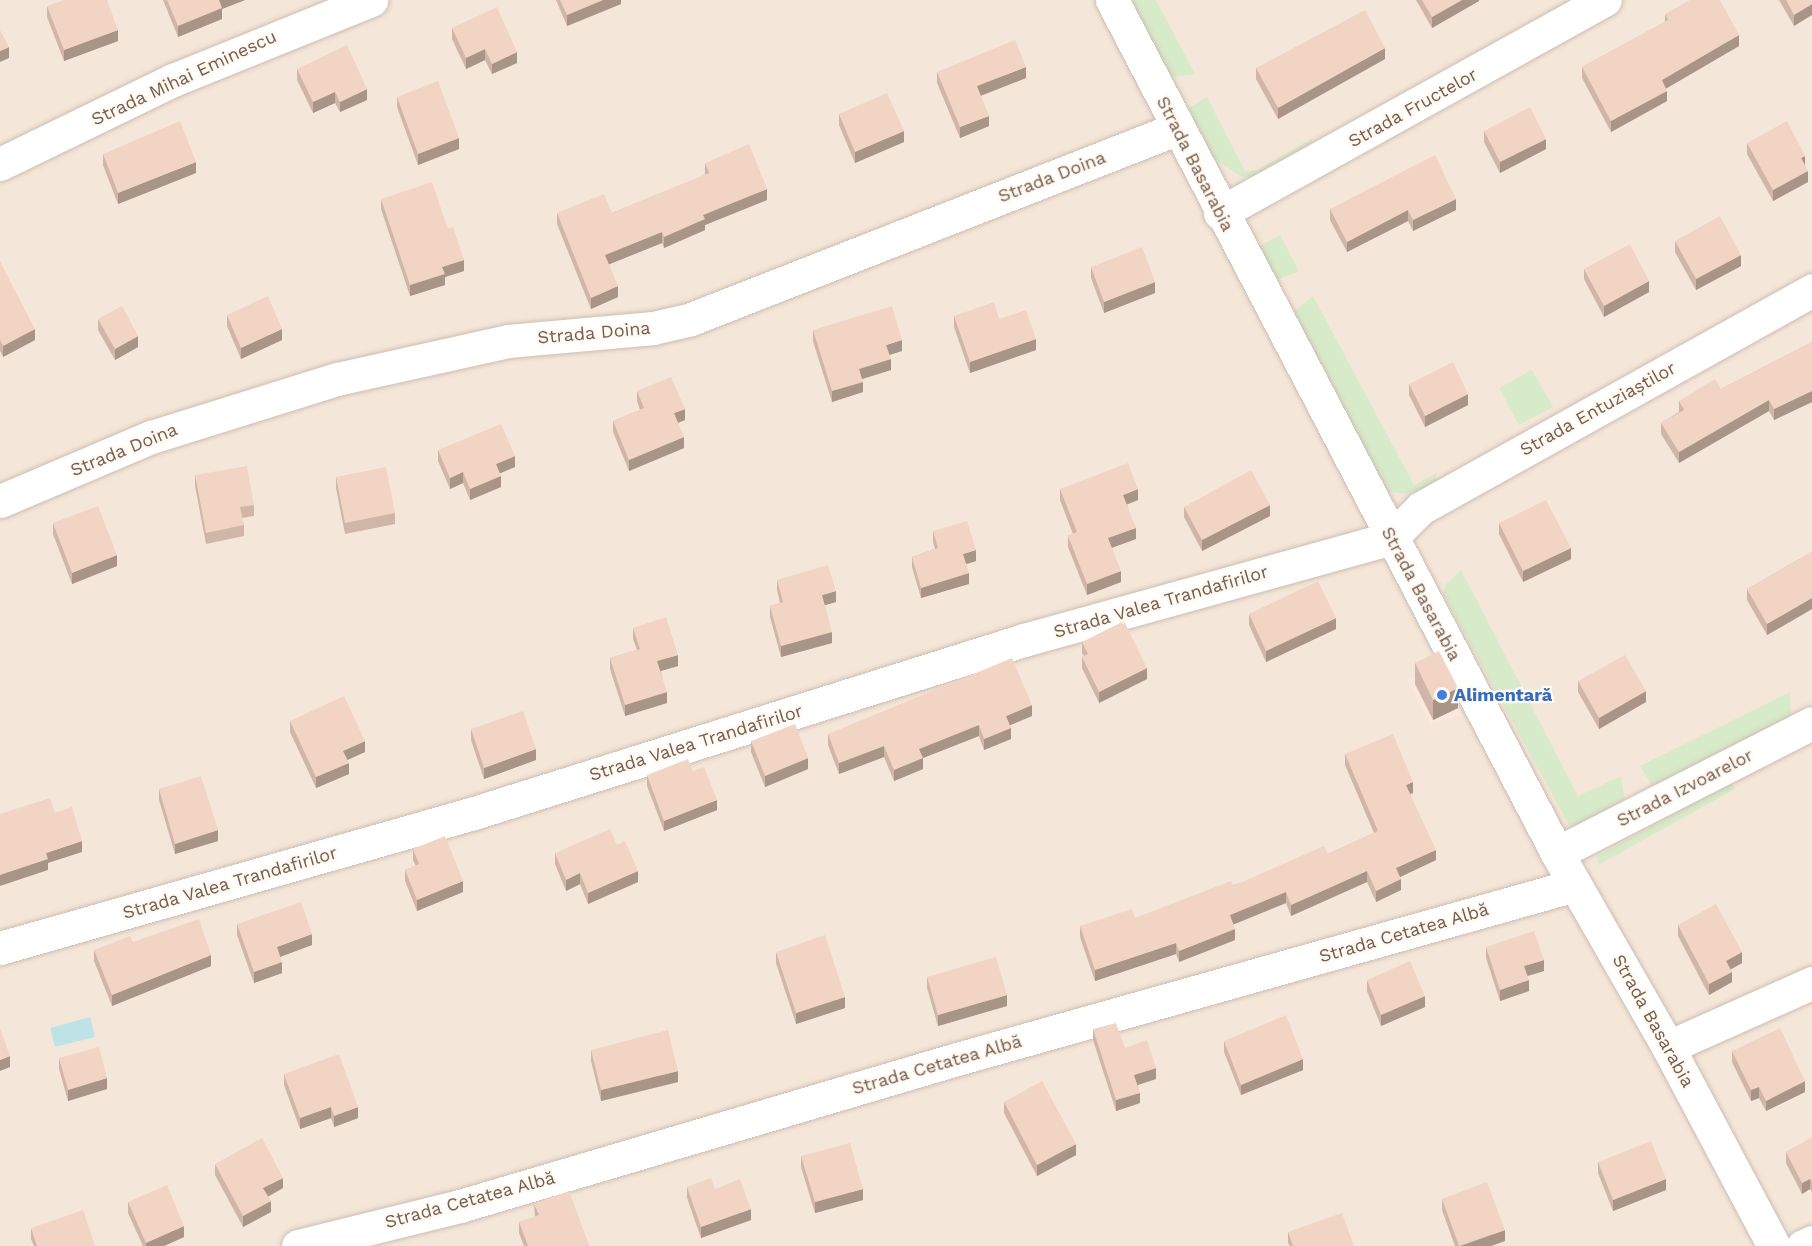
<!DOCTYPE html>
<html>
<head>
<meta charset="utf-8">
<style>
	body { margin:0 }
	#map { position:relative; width:1812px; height:1246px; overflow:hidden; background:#fcf5eb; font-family:"Work Sans",sans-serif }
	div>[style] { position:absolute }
	.residential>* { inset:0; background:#f4e7d9 }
	.commercial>* { inset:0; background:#fce7df }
	.green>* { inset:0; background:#d7eac9 }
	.water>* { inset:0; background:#bfe2e6 }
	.roads { filter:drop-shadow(0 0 2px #cebdb0) drop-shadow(0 0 2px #cebdb0) }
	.minor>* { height:33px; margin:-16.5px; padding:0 16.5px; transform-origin:16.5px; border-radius:16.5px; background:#fff }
	.tertiary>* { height:33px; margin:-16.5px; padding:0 16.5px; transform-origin:16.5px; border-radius:16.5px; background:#fff }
	.wall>* { inset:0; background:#cfb6a8 }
	.shaded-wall>* { inset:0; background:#a99488 }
	.building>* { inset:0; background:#f1d4c3 }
	.dots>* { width:16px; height:16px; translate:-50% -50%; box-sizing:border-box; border:3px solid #fef9f1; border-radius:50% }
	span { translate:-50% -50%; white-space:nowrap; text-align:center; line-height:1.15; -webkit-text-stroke:4.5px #fef9f1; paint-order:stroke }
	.street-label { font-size:18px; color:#775b4e }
	.shop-label { font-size:18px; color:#366cbe; font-weight:700 }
	.left { translate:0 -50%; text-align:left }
</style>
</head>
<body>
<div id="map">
	<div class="residential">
		<i style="clip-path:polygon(0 0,1812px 0,1812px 1246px,0 1246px)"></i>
	</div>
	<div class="commercial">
		<i style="clip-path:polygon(1435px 666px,1462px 715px,1431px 724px,1407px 680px)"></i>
	</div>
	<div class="green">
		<i style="clip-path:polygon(1128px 0,1156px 0,1195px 74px,1173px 77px,1163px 71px)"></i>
		<i style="clip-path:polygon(1207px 97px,1245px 171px,1258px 170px,1313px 138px,1310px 149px,1253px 177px,1242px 177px,1193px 145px,1186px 110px)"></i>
		<i style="clip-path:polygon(1280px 235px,1299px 271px,1274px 281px,1256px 248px)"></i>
		<i style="clip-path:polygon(1313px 296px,1414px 485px,1437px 473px,1435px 481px,1421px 490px,1405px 494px,1388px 491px,1294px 318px,1294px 311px)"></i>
		<i style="clip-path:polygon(1532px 370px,1553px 407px,1519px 425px,1499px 388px)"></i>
		<i style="clip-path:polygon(1461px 570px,1578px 796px,1621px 776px,1625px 802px,1576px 828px,1569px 825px,1443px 594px,1446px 584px)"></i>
		<i style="clip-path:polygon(1790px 692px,1791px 721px,1654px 789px,1640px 766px)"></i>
		<i style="clip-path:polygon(1732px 783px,1735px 789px,1598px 865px,1597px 856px)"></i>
	</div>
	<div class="water">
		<i style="clip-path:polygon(90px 1017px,95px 1037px,55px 1047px,50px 1028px)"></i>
	</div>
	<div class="roads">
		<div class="minor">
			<i style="left:0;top:164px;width:192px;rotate:-25.9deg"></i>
			<i style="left:173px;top:80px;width:214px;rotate:-22deg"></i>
			<i style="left:1220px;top:213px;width:440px;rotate:-29deg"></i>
			<i style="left:0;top:501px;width:164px;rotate:-23deg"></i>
			<i style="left:151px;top:437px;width:195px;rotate:-17.3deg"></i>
			<i style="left:337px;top:379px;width:175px;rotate:-12.5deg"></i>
			<i style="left:508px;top:341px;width:146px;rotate:-5.1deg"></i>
			<i style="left:653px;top:328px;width:39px;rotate:-13deg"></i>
			<i style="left:691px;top:319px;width:521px;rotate:-21.39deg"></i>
			<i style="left:1557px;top:853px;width:286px;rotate:-27deg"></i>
			<i style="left:0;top:948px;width:493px;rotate:-15.9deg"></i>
			<i style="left:474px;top:813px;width:577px;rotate:-17.46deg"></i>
			<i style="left:1024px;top:640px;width:381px;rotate:-15.5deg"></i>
			<i style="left:1391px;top:538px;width:42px;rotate:-45deg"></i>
			<i style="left:1421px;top:508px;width:448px;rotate:-29.1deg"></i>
			<i style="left:1668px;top:1047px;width:158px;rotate:-24deg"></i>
			<i style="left:298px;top:1246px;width:167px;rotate:-13.9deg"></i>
			<i style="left:460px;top:1206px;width:518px;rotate:-16.48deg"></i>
			<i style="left:957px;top:1059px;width:642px;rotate:-15.72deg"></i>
			<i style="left:1803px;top:1246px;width:10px;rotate:-24deg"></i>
		</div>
		<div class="tertiary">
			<i style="left:1112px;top:0;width:962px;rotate:62.45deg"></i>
			<i style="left:1557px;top:853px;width:224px;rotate:60.2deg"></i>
			<i style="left:1668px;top:1047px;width:225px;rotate:62deg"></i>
		</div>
	</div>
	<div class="wall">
		<i style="clip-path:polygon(163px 0,245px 0,222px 9px,222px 19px,178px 37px)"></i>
		<i style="clip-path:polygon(556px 0,621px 0,621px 4px,567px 26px)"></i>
		<i style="clip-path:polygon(1416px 0,1479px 0,1479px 1px,1432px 28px)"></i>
		<i style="clip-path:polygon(1779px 0,1812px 0,1794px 26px)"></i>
		<i style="clip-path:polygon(47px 6px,118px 41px,64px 61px,47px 17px)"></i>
		<i style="clip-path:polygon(1665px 14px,1739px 46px,1666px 88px,1667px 101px,1611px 132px,1582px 78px,1582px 67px,1665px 22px)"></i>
		<i style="clip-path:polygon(452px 28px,517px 63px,492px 74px,485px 60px,466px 69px,452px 39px)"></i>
		<i style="clip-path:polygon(1385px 59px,1278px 119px,1256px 79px,1256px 68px)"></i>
		<i style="clip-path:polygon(297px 69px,367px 100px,340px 112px,335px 103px,313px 113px,297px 80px)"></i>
		<i style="clip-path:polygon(937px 72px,1026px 78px,981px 96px,989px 126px,960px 138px,937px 83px)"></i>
		<i style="clip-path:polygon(397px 97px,459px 149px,418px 165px,397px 107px)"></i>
		<i style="clip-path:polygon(839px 114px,904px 142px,855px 163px,839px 125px)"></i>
		<i style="clip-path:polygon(1484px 131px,1546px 149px,1500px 173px,1484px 142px)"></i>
		<i style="clip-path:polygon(1747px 143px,1805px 165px,1808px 182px,1773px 201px,1747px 154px)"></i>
		<i style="clip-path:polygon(103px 154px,196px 173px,118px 204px,103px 165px)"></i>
		<i style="clip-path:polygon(705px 163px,767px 200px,705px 225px,705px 230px,664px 248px,662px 243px,609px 264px,618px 297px,591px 309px,557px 224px,557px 213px,612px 213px,705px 175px)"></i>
		<i style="clip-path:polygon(381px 199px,448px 229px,464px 271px,445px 277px,445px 285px,410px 296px,381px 209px)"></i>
		<i style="clip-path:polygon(1330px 209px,1456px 210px,1413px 231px,1408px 221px,1347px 252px,1330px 220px)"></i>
		<i style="clip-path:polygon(1675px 241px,1741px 266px,1696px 290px,1675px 252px)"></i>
		<i style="clip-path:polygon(0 262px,35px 340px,3px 357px,0 351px)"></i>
		<i style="clip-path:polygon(1091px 267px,1155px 293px,1104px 313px,1091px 278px)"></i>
		<i style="clip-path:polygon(1584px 269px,1649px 292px,1604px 317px,1584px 279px)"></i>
		<i style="clip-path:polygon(227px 315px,282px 340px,241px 359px,227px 326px)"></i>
		<i style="clip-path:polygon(954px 316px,999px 319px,1036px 350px,970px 373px,954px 327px)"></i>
		<i style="clip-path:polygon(98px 319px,138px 347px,115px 360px,98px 330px)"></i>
		<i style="clip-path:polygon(813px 330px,902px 351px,889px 355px,891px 370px,862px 379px,863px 392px,832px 402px,813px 341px)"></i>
		<i style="clip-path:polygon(1812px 342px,1812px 402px,1774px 420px,1769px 411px,1679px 463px,1661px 434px,1661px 423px,1679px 412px,1679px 401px,1721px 389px)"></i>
		<i style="clip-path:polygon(1409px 384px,1468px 405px,1425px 427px,1409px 395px)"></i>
		<i style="clip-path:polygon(637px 391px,685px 420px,678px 423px,684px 448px,629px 471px,613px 432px,613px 421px,640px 410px,637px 401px)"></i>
		<i style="clip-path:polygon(438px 450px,515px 467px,500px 473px,501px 487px,470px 500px,463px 483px,450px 489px,438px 461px)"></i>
		<i style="clip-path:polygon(195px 475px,254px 505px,254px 516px,242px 518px,244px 525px,244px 536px,206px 544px,195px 486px)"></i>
		<i style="clip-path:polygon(336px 477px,395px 513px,395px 524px,345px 534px,336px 488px)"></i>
		<i style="clip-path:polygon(1060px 489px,1138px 500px,1127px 504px,1136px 539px,1112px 548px,1121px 582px,1087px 595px,1068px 547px,1068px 536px,1073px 534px,1060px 500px)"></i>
		<i style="clip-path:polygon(1184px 507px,1270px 516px,1202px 551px,1184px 517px)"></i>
		<i style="clip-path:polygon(53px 523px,117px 566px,72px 584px,53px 534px)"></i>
		<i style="clip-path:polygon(1499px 523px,1571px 559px,1523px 582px,1499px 534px)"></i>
		<i style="clip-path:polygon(933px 531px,976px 561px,966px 564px,969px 584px,921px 598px,912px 567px,912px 557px,935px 549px,933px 542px)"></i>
		<i style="clip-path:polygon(1812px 552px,1812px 609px,1767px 635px,1747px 600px,1747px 589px)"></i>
		<i style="clip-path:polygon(777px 580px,836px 602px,825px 605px,832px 643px,781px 657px,770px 617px,770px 606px,780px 603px,777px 590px)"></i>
		<i style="clip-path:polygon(1249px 614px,1336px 629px,1266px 662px,1249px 625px)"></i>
		<i style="clip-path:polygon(633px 628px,678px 666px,661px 671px,667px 703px,625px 716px,610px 669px,610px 658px,637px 650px,633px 639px)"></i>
		<i style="clip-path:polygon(1082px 642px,1147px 679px,1099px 703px,1082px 668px,1082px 657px,1084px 656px,1082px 653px)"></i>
		<i style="clip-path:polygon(1415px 663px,1458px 708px,1433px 720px,1415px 684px)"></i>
		<i style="clip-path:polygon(1578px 681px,1646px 702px,1599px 729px,1578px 692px)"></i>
		<i style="clip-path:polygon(1032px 716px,1010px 725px,1011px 739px,984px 750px,979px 736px,923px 758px,923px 769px,894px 781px,884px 757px,839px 774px,828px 745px,828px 734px)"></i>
		<i style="clip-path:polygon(290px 721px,365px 752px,347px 760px,349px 774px,316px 788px,290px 732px)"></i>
		<i style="clip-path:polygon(471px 729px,536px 760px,484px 779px,471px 740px)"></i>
		<i style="clip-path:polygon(751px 741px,808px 769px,765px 787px,751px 752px)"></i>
		<i style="clip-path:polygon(1345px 754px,1413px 793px,1410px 794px,1436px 860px,1400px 877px,1401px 890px,1376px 902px,1367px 882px,1291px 916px,1286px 903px,1233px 924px,1235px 940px,1179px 962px,1176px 954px,1095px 981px,1080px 937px,1080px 926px,1135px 918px,1328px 854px,1374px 833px,1345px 765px)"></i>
		<i style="clip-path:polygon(693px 771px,717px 810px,664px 831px,647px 786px,647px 775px)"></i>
		<i style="clip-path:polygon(159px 789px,218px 841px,175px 854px,159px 800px)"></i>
		<i style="clip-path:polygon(617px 845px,638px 882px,588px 904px,580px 884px,566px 891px,555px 864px,555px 853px)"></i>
		<i style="clip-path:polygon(413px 849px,463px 892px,417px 911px,405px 881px,405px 870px,416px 866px,413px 860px)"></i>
		<i style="clip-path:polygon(237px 924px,312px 945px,280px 957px,282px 973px,254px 983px,237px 935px)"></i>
		<i style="clip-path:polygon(1678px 925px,1742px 963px,1731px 969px,1732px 982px,1709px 995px,1678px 936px)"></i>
		<i style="clip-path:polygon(133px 942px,211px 966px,112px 1006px,94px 961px,94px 950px)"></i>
		<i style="clip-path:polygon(1486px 947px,1544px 971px,1527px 976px,1529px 991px,1500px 1001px,1486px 958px)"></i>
		<i style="clip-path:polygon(776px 952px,845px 1008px,796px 1024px,776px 963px)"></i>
		<i style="clip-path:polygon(927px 977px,1007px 1006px,938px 1026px,927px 988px)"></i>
		<i style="clip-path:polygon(1367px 980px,1425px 1007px,1381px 1026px,1367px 991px)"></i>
		<i style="clip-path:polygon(1093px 1029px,1125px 1048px,1156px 1079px,1138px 1085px,1140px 1103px,1116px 1111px,1093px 1040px)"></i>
		<i style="clip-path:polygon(1224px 1041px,1303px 1070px,1241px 1095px,1224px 1052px)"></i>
		<i style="clip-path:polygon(591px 1050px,678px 1082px,601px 1101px,591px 1061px)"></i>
		<i style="clip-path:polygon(1732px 1051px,1805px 1092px,1766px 1111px,1759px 1098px,1751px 1101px,1732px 1062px)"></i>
		<i style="clip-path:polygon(59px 1058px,107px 1089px,68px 1101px,59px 1069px)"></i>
		<i style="clip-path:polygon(284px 1074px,358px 1118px,334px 1127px,331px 1118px,300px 1129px,284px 1085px)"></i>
		<i style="clip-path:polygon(1004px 1102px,1076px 1155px,1037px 1176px,1004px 1113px)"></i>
		<i style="clip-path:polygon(1812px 1138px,1812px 1192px,1810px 1189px,1802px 1194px,1786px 1163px,1786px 1152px)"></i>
		<i style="clip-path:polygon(801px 1156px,863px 1200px,815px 1213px,801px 1167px)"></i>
		<i style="clip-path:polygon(1598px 1162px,1666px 1190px,1613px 1211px,1598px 1173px)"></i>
		<i style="clip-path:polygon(215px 1164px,283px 1188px,268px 1197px,271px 1212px,243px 1227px,215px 1175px)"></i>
		<i style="clip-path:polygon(687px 1187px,715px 1189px,751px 1220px,701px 1238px,687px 1198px)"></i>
		<i style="clip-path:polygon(1442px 1199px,1505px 1241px,1491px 1246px,1455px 1246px,1442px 1210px)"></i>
		<i style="clip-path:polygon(128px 1202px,184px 1237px,164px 1246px,143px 1246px,128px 1213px)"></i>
		<i style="clip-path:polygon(534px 1204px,589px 1246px,524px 1246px,519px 1233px,519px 1222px,535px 1217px)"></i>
		<i style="clip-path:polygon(31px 1228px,95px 1246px,34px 1246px,31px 1239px)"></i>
		<i style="clip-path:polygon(1288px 1232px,1354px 1246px,1290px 1246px,1288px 1243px)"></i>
	</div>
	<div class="shaded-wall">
		<i style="clip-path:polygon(219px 0,245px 0,222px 9px,222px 19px,178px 37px,178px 26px)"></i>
		<i style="clip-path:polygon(603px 0,621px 0,621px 4px,567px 26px,567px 15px)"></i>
		<i style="clip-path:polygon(1462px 0,1479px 0,1479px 1px,1432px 28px,1432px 17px)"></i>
		<i style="clip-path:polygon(1812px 4px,1812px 15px,1794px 26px,1794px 15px)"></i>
		<i style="clip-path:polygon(118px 30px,118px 41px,64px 61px,64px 50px)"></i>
		<i style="clip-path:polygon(1739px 35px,1739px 46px,1662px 91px,1662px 80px)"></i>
		<i style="clip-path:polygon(9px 47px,9px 58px,0 62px,0 51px)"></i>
		<i style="clip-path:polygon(1385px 48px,1385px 59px,1278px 119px,1278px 108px)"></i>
		<i style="clip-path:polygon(485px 49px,485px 60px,466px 69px,466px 58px)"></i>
		<i style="clip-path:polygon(517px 52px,517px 63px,492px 74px,492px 64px)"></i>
		<i style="clip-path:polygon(1026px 67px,1026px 78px,977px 97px,977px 86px)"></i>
		<i style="clip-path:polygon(367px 89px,367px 100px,340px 112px,340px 102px)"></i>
		<i style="clip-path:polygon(1667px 91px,1667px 101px,1611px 132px,1611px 121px)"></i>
		<i style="clip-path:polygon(335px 92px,335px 103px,313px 113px,313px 102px)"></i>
		<i style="clip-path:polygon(989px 116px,989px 126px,960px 138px,960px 127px)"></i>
		<i style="clip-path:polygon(904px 131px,904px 142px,855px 163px,855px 152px)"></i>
		<i style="clip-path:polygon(459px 138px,459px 149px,418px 165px,418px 154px)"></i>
		<i style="clip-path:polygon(1546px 139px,1546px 149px,1500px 173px,1500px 162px)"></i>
		<i style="clip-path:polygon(1805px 156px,1805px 166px,1801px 158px)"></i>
		<i style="clip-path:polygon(196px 162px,196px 173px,118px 204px,118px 193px)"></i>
		<i style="clip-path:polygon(1808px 171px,1808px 182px,1773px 201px,1773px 190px)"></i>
		<i style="clip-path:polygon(767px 189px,767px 200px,705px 225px,705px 230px,664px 248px,664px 237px,703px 215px)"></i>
		<i style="clip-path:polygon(1456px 199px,1456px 210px,1413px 231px,1413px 220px)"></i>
		<i style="clip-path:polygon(1408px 210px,1408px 221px,1347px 252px,1347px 242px)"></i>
		<i style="clip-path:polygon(662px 232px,662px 243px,605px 266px,605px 255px)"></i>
		<i style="clip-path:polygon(1741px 255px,1741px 266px,1696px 290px,1696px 279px)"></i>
		<i style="clip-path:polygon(464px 260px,464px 271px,445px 277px,445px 285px,410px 296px,410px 285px,442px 267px)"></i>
		<i style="clip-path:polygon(1649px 281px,1649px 292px,1604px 317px,1604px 306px)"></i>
		<i style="clip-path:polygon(1155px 282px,1155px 293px,1104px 313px,1104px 302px)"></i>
		<i style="clip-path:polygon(618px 286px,618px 297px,591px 309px,591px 298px)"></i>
		<i style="clip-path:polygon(35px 329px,35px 340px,3px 357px,3px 346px)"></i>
		<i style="clip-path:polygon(282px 329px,282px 340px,241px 359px,241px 348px)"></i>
		<i style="clip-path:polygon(138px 336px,138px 347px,115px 360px,115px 349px)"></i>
		<i style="clip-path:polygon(1036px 339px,1036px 350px,970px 373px,970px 362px)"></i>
		<i style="clip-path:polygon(902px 340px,902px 351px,886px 356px,886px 345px)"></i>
		<i style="clip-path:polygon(891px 359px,891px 370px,859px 380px,859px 369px)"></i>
		<i style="clip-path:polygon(863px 382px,863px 392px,832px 402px,832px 391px)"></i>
		<i style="clip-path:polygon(1812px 391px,1812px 402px,1774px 420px,1774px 409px)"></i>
		<i style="clip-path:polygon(1468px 394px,1468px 405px,1425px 427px,1425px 416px)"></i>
		<i style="clip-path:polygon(1769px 400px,1769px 411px,1679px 463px,1679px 452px)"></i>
		<i style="clip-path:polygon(685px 409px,685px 420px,674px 424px,674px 413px)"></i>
		<i style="clip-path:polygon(684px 437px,684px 448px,629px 471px,629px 460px)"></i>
		<i style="clip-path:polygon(515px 456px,515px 467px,496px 475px,496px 464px)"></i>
		<i style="clip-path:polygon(463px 472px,463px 483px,450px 489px,450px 478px)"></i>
		<i style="clip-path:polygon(501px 476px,501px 487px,470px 500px,470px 489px)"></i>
		<i style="clip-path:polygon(1138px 489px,1138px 500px,1123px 506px,1123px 495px)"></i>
		<i style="clip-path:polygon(1270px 505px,1270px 516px,1202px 551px,1202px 540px)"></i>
		<i style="clip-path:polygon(1136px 528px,1136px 539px,1108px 549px,1108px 538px)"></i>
		<i style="clip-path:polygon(1571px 548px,1571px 559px,1523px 582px,1523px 571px)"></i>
		<i style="clip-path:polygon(976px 550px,976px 561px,963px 565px,963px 554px)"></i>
		<i style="clip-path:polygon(117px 555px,117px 566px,72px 584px,72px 573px)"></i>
		<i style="clip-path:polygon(1121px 571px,1121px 582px,1087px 595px,1087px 584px)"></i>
		<i style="clip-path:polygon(969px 573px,969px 584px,921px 598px,921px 588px)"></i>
		<i style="clip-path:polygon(836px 591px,836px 602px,822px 606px,822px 595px)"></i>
		<i style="clip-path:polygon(1812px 598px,1812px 609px,1767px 635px,1767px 624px)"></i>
		<i style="clip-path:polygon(1336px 618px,1336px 629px,1266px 662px,1266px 651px)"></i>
		<i style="clip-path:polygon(832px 632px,832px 643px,781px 657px,781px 646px)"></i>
		<i style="clip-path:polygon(678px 655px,678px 666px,657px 672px,657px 661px)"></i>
		<i style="clip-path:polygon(1147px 668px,1147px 679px,1099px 703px,1099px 692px)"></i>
		<i style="clip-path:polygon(1458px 688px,1458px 708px,1433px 720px,1433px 700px)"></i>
		<i style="clip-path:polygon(1646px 691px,1646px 702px,1599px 729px,1599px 718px)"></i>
		<i style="clip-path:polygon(667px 692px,667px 703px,625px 716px,625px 705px)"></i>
		<i style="clip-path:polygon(1032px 705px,1032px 716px,1006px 727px,1006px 716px)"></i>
		<i style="clip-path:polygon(979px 725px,979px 736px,923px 758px,923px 769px,894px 781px,894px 770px,919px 749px)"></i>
		<i style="clip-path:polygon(1011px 728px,1011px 739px,984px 750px,984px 739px)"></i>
		<i style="clip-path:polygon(365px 741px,365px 752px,343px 762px,343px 751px)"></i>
		<i style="clip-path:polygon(884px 746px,884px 757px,839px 774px,839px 763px)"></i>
		<i style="clip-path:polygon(536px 749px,536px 760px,484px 779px,484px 768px)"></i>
		<i style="clip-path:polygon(808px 758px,808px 769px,765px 787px,765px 776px)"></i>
		<i style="clip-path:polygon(349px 763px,349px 774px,316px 788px,316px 777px)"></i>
		<i style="clip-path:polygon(1413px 782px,1413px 793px,1406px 796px,1406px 785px)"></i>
		<i style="clip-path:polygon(717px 800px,717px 810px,664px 831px,664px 821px)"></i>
		<i style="clip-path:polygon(218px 830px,218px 841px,175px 854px,175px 844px)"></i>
		<i style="clip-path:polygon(82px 841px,82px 852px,48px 863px,48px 870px,0 886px,0 875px,46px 853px)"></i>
		<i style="clip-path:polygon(1436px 850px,1436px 860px,1396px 879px,1396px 868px)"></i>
		<i style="clip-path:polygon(638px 871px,638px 882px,588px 904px,588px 893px)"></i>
		<i style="clip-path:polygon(1367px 871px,1367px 882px,1291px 916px,1291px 905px)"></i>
		<i style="clip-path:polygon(580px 873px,580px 884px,566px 891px,566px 880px)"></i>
		<i style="clip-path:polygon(1401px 879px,1401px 890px,1376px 902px,1376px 891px)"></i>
		<i style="clip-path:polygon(463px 881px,463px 892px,417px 911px,417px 900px)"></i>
		<i style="clip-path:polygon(1286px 892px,1286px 903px,1230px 926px,1230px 915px)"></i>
		<i style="clip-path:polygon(1235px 929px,1235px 940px,1179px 962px,1179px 951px)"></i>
		<i style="clip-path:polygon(312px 934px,312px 945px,277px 958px,277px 947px)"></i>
		<i style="clip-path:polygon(1176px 943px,1176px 954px,1095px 981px,1095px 970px)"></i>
		<i style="clip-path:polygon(1742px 952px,1742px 963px,1726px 972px,1726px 961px)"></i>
		<i style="clip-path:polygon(211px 955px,211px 966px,112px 1006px,112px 995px)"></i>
		<i style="clip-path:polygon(1544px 960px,1544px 971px,1524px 977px,1524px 966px)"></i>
		<i style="clip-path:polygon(282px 962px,282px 973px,254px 983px,254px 972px)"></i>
		<i style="clip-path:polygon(1732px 972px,1732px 982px,1709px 995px,1709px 984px)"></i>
		<i style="clip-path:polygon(1529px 980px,1529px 991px,1500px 1001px,1500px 990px)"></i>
		<i style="clip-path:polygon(1007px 995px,1007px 1006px,938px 1026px,938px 1015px)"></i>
		<i style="clip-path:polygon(1425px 996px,1425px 1007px,1381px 1026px,1381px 1015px)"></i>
		<i style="clip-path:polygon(845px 997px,845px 1008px,796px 1024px,796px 1013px)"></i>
		<i style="clip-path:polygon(10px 1056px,10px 1067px,0 1071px,0 1060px)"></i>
		<i style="clip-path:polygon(1303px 1059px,1303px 1070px,1241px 1095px,1241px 1085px)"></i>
		<i style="clip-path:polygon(1156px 1068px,1156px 1079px,1134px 1086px,1134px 1075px)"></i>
		<i style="clip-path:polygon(678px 1071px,678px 1082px,601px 1101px,601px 1090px)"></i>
		<i style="clip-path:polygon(107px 1078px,107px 1089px,68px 1101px,68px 1090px)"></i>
		<i style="clip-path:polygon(1805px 1081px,1805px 1092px,1766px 1111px,1766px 1101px)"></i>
		<i style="clip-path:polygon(1759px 1087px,1759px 1098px,1751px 1101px,1751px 1090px)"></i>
		<i style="clip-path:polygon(1140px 1093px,1140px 1103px,1116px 1111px,1116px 1100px)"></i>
		<i style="clip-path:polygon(331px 1107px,331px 1118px,300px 1129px,300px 1118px)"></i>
		<i style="clip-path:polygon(358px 1107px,358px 1118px,334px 1127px,334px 1116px)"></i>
		<i style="clip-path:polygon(1076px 1144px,1076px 1155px,1037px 1176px,1037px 1165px)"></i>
		<i style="clip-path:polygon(283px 1178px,283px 1188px,263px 1199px,263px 1188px)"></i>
		<i style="clip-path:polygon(1666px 1179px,1666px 1190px,1613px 1211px,1613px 1200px)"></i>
		<i style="clip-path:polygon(1810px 1179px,1810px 1189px,1802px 1194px,1802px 1183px)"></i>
		<i style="clip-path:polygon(863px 1189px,863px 1200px,815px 1213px,815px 1202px)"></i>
		<i style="clip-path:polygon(271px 1201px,271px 1212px,243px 1227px,243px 1216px)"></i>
		<i style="clip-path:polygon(751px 1209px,751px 1220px,701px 1238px,701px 1227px)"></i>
		<i style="clip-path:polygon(184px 1226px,184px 1237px,164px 1246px,146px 1246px,146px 1243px)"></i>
		<i style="clip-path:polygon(1505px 1230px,1505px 1241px,1491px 1246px,1461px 1246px)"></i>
	</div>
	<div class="building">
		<i style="clip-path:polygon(64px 0,107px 0,118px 30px,64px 50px,47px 6px)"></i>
		<i style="clip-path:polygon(167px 0,219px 0,222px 8px,178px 26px)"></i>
		<i style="clip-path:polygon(560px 0,603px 0,567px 15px)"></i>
		<i style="clip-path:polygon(1422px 0,1462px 0,1432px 17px)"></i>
		<i style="clip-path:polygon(1690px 0,1720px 0,1739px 35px,1662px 80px,1667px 91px,1611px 121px,1582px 67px,1668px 20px,1665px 14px)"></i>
		<i style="clip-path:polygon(1786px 0,1812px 0,1812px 4px,1794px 15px)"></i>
		<i style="clip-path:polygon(497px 7px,517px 52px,492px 64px,485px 49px,466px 58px,452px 28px)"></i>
		<i style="clip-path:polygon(1365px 10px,1385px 48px,1278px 108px,1256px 68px)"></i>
		<i style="clip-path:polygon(0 30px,9px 47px,0 51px)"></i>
		<i style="clip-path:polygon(1015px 40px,1026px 67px,977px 86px,989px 116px,960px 127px,937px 72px)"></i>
		<i style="clip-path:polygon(347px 45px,367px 89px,340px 102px,335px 92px,313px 102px,297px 69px)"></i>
		<i style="clip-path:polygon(438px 81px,459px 138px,418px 154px,397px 97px)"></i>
		<i style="clip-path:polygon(887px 93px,904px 131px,855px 152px,839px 114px)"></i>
		<i style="clip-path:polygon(1530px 107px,1546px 139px,1500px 162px,1484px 131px)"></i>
		<i style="clip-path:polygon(180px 121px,196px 162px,118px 193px,103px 154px)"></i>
		<i style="clip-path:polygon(1787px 121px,1805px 156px,1801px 158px,1808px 171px,1773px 190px,1747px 143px)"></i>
		<i style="clip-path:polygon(749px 144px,767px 189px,703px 215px,705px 219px,664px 237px,662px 232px,605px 255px,618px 286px,591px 298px,557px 213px,604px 194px,612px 213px,709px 173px,705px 163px)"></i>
		<i style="clip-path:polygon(1435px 155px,1456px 199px,1413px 220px,1408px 210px,1347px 242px,1330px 209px)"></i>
		<i style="clip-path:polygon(432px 182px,448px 229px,453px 227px,464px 260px,442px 267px,445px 274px,410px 285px,381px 199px)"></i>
		<i style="clip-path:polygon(1720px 216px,1741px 255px,1696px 279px,1675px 241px)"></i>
		<i style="clip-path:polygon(1630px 244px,1649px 281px,1604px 306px,1584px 269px)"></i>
		<i style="clip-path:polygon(1142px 247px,1155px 282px,1104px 302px,1091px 267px)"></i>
		<i style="clip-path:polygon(0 262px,35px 329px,3px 346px,0 340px)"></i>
		<i style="clip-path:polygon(268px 296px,282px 329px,241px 348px,227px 315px)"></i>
		<i style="clip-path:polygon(994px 302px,999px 319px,1026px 310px,1036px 339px,970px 362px,954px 316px)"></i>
		<i style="clip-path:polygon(122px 306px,138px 336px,115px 349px,98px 319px)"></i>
		<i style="clip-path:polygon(892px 306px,902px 340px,886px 345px,891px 359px,859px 369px,863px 382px,832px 391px,813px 330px)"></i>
		<i style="clip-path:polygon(1812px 342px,1812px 391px,1774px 409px,1769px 400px,1679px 452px,1661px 423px,1684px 410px,1679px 401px,1715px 379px,1721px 389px)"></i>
		<i style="clip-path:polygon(1453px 362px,1468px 394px,1425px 416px,1409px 384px)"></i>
		<i style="clip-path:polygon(671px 377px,685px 409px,674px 413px,684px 437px,629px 460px,613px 421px,644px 408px,637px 391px)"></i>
		<i style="clip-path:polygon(501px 424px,515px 456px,496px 464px,501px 476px,470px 489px,463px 472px,450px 478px,438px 450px)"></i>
		<i style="clip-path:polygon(1128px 463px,1138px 489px,1123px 495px,1136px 528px,1108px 538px,1121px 571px,1087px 584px,1068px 536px,1077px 532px,1060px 489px)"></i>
		<i style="clip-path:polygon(247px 466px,254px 505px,240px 507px,244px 525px,206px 533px,195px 475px)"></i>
		<i style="clip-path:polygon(386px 467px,395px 513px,345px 523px,336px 477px)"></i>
		<i style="clip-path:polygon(1251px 470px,1270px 505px,1202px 540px,1184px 507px)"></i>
		<i style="clip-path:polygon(1546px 500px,1571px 548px,1523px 571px,1499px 523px)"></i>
		<i style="clip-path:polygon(98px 506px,117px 555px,72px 573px,53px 523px)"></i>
		<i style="clip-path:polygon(967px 521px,976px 550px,963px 554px,969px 573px,921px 588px,912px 557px,938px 548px,933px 531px)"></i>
		<i style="clip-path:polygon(1812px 552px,1812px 598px,1767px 624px,1747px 589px)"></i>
		<i style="clip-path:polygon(828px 565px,836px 591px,822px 595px,832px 632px,781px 646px,770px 606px,783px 602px,777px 580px)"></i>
		<i style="clip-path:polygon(1318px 581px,1336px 618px,1266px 651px,1249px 614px)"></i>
		<i style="clip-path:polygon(666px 617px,678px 655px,657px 661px,667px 692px,625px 705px,610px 658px,640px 649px,633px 628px)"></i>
		<i style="clip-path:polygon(1124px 621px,1147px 668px,1099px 692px,1082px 657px,1088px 654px,1082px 642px)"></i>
		<i style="clip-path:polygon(1439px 651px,1458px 688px,1433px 700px,1415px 663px)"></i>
		<i style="clip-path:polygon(1625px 655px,1646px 691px,1599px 718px,1578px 681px)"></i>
		<i style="clip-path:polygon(1012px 658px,1032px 705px,1006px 716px,1011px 728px,984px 739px,979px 725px,919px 749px,923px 758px,894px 770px,884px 746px,839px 763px,828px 734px)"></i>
		<i style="clip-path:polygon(344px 696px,365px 741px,343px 751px,349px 763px,316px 777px,290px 721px)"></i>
		<i style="clip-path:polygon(523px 711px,536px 749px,484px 768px,471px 729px)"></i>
		<i style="clip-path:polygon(795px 724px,808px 758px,765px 776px,751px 741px)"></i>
		<i style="clip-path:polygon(1393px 734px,1413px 782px,1406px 785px,1436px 850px,1396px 868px,1401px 879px,1376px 891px,1367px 871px,1291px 905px,1286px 892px,1230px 915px,1235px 929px,1179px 951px,1176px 943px,1095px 970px,1080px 926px,1132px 909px,1135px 918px,1231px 881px,1233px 886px,1324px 846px,1328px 854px,1378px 831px,1345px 754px)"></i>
		<i style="clip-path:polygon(688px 759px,693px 771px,704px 767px,717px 800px,664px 821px,647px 775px)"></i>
		<i style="clip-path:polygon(201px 776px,218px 830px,175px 844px,159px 789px)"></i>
		<i style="clip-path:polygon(50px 798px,55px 813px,72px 807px,82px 841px,46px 853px,48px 859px,0 875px,0 814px)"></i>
		<i style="clip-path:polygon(610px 829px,617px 845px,625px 841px,638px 871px,588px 893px,580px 873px,566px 880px,555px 853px)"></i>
		<i style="clip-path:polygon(445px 836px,463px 881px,417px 900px,405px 870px,419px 864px,413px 849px)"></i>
		<i style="clip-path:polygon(301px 902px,312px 934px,277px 947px,282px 962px,254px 972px,237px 924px)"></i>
		<i style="clip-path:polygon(1716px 904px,1742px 952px,1726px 961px,1732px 972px,1709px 984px,1678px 925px)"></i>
		<i style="clip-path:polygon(199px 919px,211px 955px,112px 995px,94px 950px,130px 936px,133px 942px)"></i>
		<i style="clip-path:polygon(1534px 931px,1544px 960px,1524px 966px,1529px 980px,1500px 990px,1486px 947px)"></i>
		<i style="clip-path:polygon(825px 935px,845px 997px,796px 1013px,776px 952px)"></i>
		<i style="clip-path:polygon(996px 957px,1007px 995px,938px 1015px,927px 977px)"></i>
		<i style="clip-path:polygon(1410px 961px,1425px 996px,1381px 1015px,1367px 980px)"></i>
		<i style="clip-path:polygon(1286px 1015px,1303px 1059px,1241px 1085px,1224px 1041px)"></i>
		<i style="clip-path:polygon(1116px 1023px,1125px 1048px,1147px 1040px,1156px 1068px,1134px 1075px,1140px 1093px,1116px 1100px,1093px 1029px)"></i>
		<i style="clip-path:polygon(0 1028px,10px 1056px,0 1060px)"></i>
		<i style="clip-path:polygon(1780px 1028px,1805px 1081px,1766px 1101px,1759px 1087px,1751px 1090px,1732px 1051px)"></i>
		<i style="clip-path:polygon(668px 1030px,678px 1071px,601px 1090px,591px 1050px)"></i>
		<i style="clip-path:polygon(99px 1047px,107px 1078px,68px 1090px,59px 1058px)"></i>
		<i style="clip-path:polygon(339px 1054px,358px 1107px,334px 1116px,331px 1107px,300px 1118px,284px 1074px)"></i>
		<i style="clip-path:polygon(1042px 1081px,1076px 1144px,1037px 1165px,1004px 1102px)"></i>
		<i style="clip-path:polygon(262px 1138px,283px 1178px,263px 1188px,271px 1201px,243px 1216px,215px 1164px)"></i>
		<i style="clip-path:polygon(1812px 1138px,1812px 1181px,1810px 1179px,1802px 1183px,1786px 1152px)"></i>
		<i style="clip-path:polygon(1651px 1141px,1666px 1179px,1613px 1200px,1598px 1162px)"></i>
		<i style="clip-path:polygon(850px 1143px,863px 1189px,815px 1202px,801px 1156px)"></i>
		<i style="clip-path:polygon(711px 1178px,715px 1189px,740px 1179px,751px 1209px,701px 1227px,687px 1187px)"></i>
		<i style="clip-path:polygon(1487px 1182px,1505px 1230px,1459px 1246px,1442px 1199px)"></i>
		<i style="clip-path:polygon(167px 1185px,184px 1226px,146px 1243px,128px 1202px)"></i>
		<i style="clip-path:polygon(569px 1191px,589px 1245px,586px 1246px,528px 1246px,519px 1222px,539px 1215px,534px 1204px)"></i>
		<i style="clip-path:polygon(83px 1210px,95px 1246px,37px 1246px,31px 1228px)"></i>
		<i style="clip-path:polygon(1342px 1213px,1354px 1246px,1293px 1246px,1288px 1232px)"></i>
	</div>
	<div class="dots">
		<i style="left:1442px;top:695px;background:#3f7fe0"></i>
	</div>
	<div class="street-label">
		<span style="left:184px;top:78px;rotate:-25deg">Strada Mihai Eminescu</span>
		<span style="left:1413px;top:108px;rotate:-29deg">Strada Fructelor</span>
		<span style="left:1195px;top:164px;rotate:63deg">Strada Basarabia</span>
		<span style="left:1052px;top:177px;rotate:-21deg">Strada Doina</span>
		<span style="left:594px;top:333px;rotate:-5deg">Strada Doina</span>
		<span style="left:1598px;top:409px;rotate:-29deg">Strada Entuziaștilor</span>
		<span style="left:124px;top:450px;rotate:-22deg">Strada Doina</span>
		<span style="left:1421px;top:594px;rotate:62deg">Strada Basarabia</span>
		<span style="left:1161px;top:602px;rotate:-16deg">Strada Valea Trandafirilor</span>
		<span style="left:696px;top:743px;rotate:-17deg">Strada Valea Trandafirilor</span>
		<span style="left:1685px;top:788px;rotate:-27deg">Strada Izvoarelor</span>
		<span style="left:230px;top:883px;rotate:-16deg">Strada Valea Trandafirilor</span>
		<span style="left:1404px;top:933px;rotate:-16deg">Strada Cetatea Albă</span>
		<span style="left:1653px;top:1021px;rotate:61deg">Strada Basarabia</span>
		<span style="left:937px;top:1065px;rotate:-16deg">Strada Cetatea Albă</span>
		<span style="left:470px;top:1200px;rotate:-15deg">Strada Cetatea Albă</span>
	</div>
	<div class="shop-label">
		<span class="left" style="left:1454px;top:695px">Alimentară</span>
	</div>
</div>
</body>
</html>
